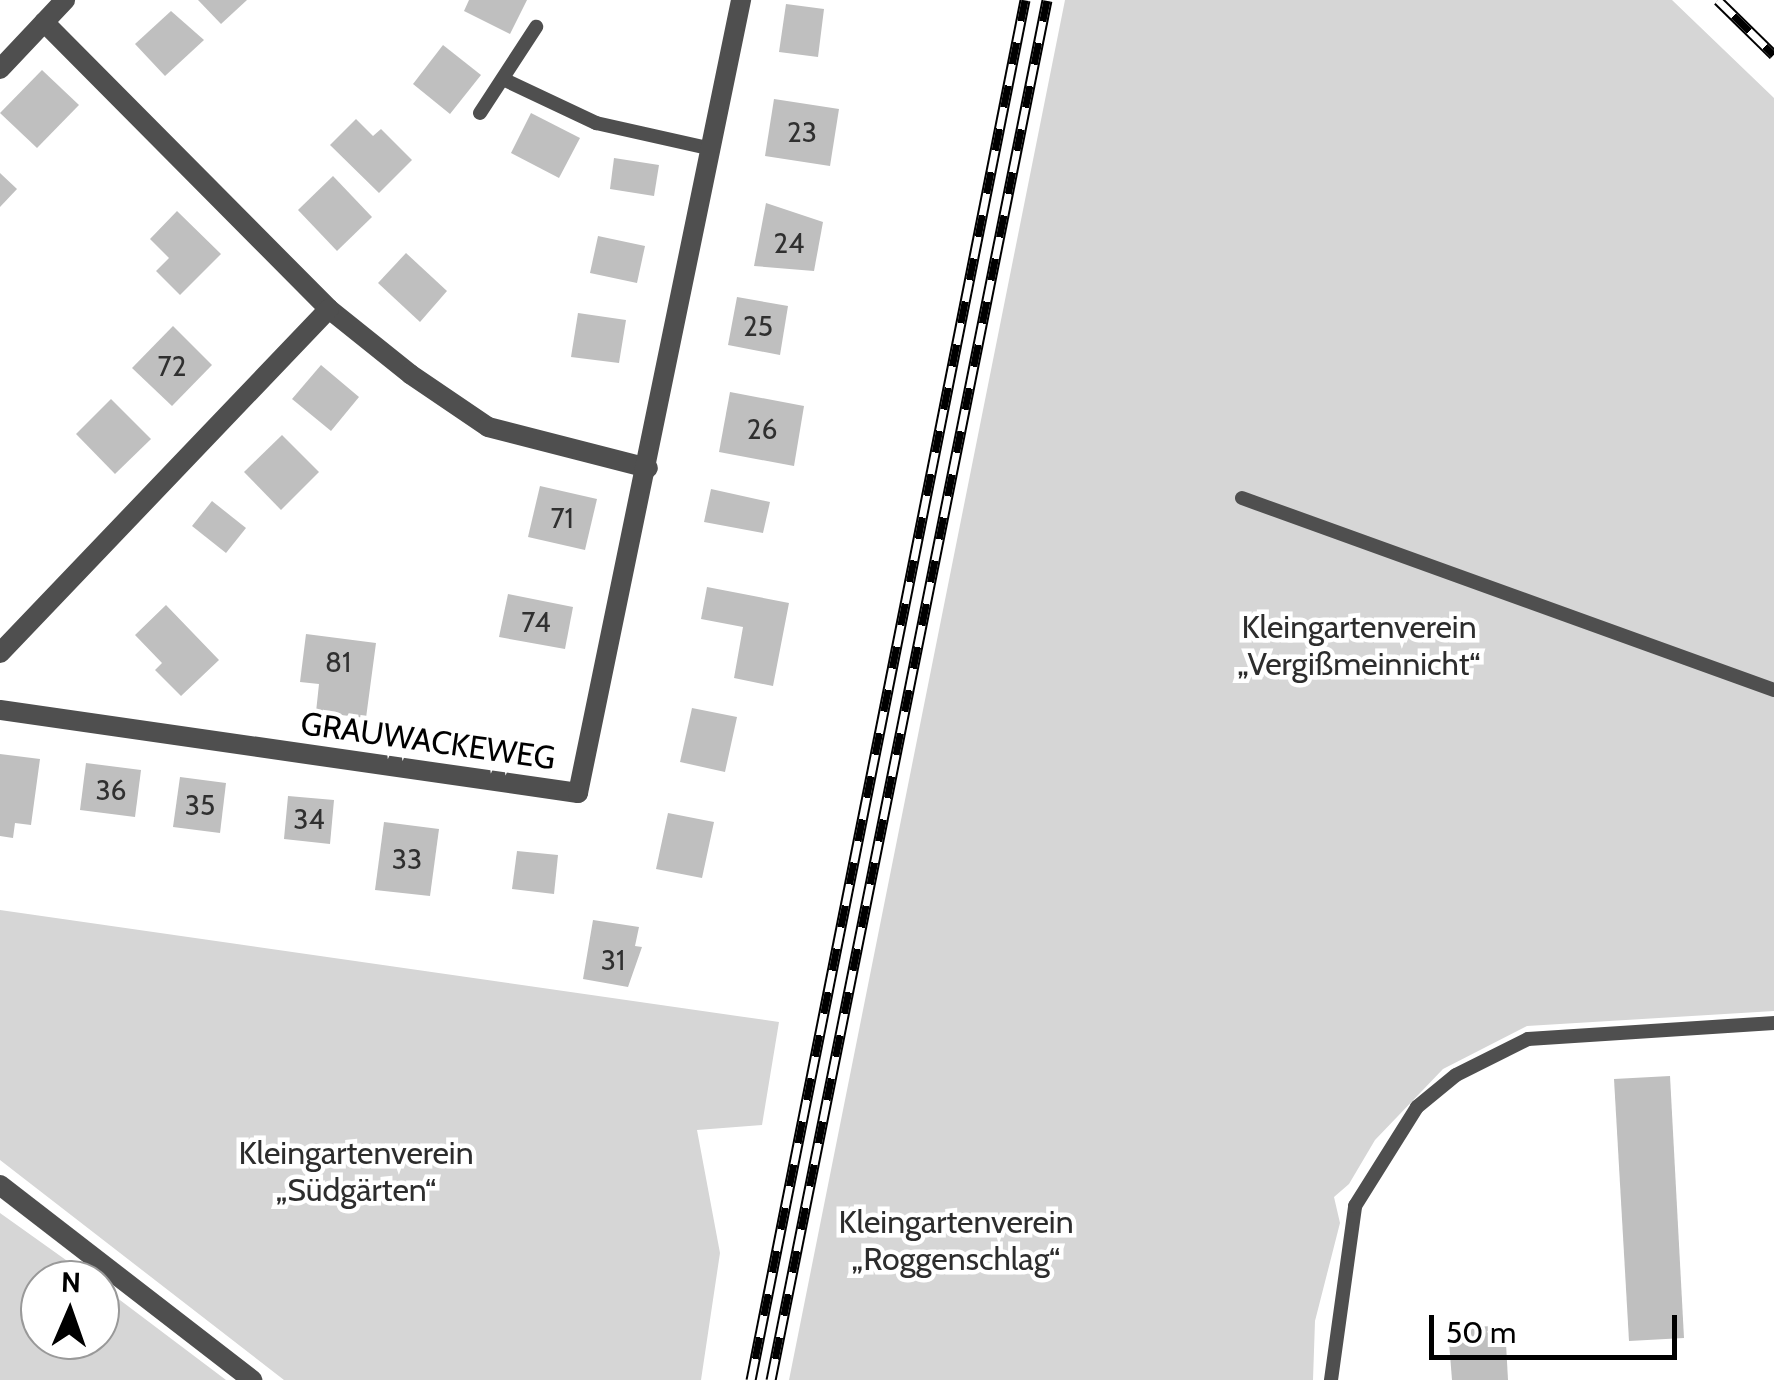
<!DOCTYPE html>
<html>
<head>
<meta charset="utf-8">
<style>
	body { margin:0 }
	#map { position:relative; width:1774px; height:1380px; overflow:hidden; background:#fff; font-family:Cabin,sans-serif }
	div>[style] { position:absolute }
	.green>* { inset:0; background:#d6d6d6 }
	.building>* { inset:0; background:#bfbfbf }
	.service>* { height:14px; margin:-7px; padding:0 7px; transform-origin:7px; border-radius:7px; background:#4f4f4f }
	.minor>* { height:20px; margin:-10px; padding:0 10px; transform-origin:10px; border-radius:10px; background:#4f4f4f }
	.tertiary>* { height:20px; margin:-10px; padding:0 10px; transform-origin:10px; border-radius:10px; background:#4f4f4f }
	.rail>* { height:11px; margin-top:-5.5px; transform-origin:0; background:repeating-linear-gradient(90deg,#fff 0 22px,#000 0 44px); box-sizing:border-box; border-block:2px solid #000 }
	span { translate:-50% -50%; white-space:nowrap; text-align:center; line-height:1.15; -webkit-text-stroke:9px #fff; paint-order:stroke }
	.number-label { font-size:28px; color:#303030 }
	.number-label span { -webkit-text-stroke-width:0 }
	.park-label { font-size:32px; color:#2d2d2d }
	.street-label { font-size:32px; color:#000 }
	.north { position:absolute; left:20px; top:1260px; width:100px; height:100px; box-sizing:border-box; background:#fff; border:2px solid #999; border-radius:50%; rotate:2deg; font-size:28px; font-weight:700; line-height:40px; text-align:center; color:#000 }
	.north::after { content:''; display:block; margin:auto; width:35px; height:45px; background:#000; clip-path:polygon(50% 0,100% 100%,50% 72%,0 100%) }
	.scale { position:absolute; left:1429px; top:1315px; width:248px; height:45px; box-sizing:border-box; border:5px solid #000; border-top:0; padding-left:12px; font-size:30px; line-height:35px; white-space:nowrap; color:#000; -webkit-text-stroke:8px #fff; paint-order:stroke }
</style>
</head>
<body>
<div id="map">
	<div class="green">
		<i style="clip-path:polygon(1065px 0,1672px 0,1774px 98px,1774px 1011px,1527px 1026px,1443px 1069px,1375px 1140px,1349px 1184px,1334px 1197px,1340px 1223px,1315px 1321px,1313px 1380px,789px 1380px)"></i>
		<i style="clip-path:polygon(0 910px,779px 1022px,762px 1125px,697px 1130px,720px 1253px,701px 1380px,284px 1380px,0 1160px)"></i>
		<i style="clip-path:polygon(0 1213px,94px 1280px,40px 1280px,40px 1340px,100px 1340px,100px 1285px,226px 1380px,0 1380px)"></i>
	</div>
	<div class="building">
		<i style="clip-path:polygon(198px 0,247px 0,221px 24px)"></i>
		<i style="clip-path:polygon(469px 0,527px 0,510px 34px,464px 11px)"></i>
		<i style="clip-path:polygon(786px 4px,824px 9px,818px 57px,779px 52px)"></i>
		<i style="clip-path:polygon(171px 11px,204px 40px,165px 76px,135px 44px)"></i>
		<i style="clip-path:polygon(443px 45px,481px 75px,450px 114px,413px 84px)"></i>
		<i style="clip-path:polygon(42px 70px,79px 105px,37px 148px,0 113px)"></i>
		<i style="clip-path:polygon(774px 99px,839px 109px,830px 166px,765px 156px)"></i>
		<i style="clip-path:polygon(531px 113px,580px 138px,559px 178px,511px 153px)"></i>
		<i style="clip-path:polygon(356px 119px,373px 136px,381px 129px,412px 160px,379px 193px,330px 145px)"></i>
		<i style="clip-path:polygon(614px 158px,659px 165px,654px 196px,610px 189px)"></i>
		<i style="clip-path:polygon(0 173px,17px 189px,0 207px)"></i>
		<i style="clip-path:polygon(333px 176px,372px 217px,337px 251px,298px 210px)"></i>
		<i style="clip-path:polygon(766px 203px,823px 222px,814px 271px,754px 266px)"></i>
		<i style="clip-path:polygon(177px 211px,221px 254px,180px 295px,156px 271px,169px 258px,150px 239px)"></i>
		<i style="clip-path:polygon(598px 236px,645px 246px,637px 283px,590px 273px)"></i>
		<i style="clip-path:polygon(406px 253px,447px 291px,420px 322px,378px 283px)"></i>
		<i style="clip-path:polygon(737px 297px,788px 306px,780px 355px,728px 345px)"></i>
		<i style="clip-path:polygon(578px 313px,626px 320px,619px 363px,571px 357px)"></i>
		<i style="clip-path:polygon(173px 326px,212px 365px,172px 406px,132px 368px)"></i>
		<i style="clip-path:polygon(321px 365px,359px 397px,331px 431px,292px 399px)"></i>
		<i style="clip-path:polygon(730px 392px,804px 406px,794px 466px,719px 452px)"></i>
		<i style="clip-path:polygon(111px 399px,151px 439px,115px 474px,76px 434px)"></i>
		<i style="clip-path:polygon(282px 435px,319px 472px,281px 510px,244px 472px)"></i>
		<i style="clip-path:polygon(540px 486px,597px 499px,585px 550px,528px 537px)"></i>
		<i style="clip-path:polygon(711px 489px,770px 502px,763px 533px,704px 522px)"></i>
		<i style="clip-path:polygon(212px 501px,246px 528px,226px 553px,192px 526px)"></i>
		<i style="clip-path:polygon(707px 587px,789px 603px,773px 686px,734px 678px,743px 627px,701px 619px)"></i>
		<i style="clip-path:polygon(508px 594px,573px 607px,565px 649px,499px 637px)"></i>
		<i style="clip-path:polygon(166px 605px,219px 660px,181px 696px,155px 670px,162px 663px,135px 635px)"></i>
		<i style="clip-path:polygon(306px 634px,376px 643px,366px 718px,316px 712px,319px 684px,300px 682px)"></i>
		<i style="clip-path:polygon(692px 708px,737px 717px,725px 772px,680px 762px)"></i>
		<i style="clip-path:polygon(0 754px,40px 759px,31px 825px,15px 823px,13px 838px,0 836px)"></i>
		<i style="clip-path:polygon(86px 763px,141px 770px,135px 817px,80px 810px)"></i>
		<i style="clip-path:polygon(180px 777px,226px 783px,220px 833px,173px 827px)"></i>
		<i style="clip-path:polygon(288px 796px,334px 800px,330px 844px,284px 839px)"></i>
		<i style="clip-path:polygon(668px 813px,714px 822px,702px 878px,656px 869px)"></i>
		<i style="clip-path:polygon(384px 822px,439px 829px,430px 896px,375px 890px)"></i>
		<i style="clip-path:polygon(517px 851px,558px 855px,554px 894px,512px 889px)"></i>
		<i style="clip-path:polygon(593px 920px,639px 927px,635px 946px,642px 947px,628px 987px,583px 979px)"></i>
		<i style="clip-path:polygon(1670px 1076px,1684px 1338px,1629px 1341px,1614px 1079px)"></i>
		<i style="clip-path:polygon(1505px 1325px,1508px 1380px,1452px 1380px,1448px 1329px)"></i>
	</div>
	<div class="service">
		<i style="left:505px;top:80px;width:101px;rotate:25.3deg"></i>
		<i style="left:596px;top:123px;width:119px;rotate:12.6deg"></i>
		<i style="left:480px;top:113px;width:103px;rotate:-56.9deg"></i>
		<i style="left:1242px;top:498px;width:566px;rotate:19.84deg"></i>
		<i style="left:1331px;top:1380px;width:176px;rotate:-82.1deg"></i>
		<i style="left:1355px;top:1206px;width:117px;rotate:-57.9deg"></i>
		<i style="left:1417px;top:1107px;width:50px;rotate:-39.4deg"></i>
		<i style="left:1456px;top:1075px;width:80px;rotate:-26.6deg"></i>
		<i style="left:1528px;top:1039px;width:247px;rotate:-3.7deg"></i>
	</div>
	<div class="minor">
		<i style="left:44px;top:22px;width:404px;rotate:45.2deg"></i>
		<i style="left:329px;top:309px;width:104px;rotate:38.7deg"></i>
		<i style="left:410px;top:374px;width:94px;rotate:34.2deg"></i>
		<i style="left:488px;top:427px;width:165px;rotate:14.4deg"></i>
		<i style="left:0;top:69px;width:95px;rotate:-46.7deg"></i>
		<i style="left:0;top:653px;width:476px;rotate:-46.3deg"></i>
		<i style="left:0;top:710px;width:584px;rotate:8.17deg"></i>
		<i style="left:578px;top:793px;width:810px;rotate:-78.38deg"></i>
	</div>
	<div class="tertiary">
		<i style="left:0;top:1185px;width:319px;rotate:37.7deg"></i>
	</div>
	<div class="rail">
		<i style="left:1718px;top:0;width:78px;rotate:44.5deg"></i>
		<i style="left:751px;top:1380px;width:1407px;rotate:-78.77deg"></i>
		<i style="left:771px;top:1380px;width:1407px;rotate:-78.69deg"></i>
	</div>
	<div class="number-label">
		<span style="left:802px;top:132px">23</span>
		<span style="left:789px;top:243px">24</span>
		<span style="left:758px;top:326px">25</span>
		<span style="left:172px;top:366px">72</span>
		<span style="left:762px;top:429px">26</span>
		<span style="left:562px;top:518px">71</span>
		<span style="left:536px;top:622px">74</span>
		<span style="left:338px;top:662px">81</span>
		<span style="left:111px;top:790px">36</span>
		<span style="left:200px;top:805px">35</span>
		<span style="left:309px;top:819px">34</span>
		<span style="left:407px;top:859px">33</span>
		<span style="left:613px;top:960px">31</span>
	</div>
	<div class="park-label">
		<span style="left:1359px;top:646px">Kleingartenverein<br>„Vergißmeinnicht“</span>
		<span style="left:356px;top:1172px">Kleingartenverein<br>„Südgärten“</span>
		<span style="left:956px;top:1241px">Kleingartenverein<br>„Roggenschlag“</span>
	</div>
	<div class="street-label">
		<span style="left:428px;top:741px;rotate:8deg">GRAUWACKEWEG</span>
	</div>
	<div class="north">N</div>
	<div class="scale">50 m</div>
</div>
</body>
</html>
